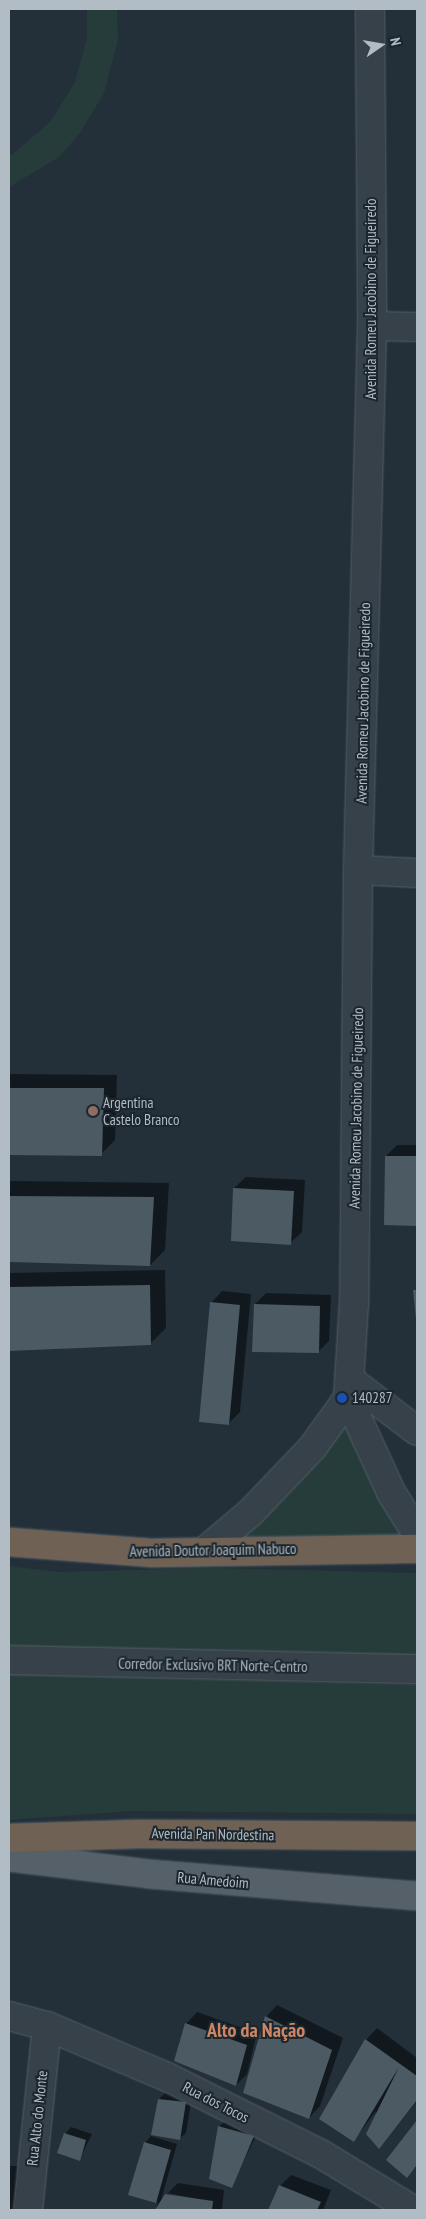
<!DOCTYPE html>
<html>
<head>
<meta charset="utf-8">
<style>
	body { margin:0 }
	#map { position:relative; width:426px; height:2219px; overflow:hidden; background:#232f39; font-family:"PT Sans Narrow",sans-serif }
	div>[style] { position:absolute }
	.green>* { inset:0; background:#263c3b }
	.shadow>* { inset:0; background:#0007 }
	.building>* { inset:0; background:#4c5a64 }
	.roads { filter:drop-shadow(0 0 1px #555f67) drop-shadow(0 0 1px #555f67) }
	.minor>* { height:28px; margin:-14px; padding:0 14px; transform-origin:14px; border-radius:14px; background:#374149 }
	.major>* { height:28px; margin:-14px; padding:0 14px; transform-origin:14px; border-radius:14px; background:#556069 }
	.highway>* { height:28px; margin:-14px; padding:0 14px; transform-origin:14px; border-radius:14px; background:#6f6154 }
	.dots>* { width:14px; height:14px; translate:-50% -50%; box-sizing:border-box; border:2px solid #1c262e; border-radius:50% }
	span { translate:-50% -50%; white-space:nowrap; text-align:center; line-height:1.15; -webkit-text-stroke:4px #1c262e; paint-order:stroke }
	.street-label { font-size:15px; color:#b2bcc5 }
	.poi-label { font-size:15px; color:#b2bcc5 }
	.left { translate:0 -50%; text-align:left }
	.district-label { font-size:20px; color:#cc8665; font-weight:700 }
	.frame { position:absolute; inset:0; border:10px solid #b2bcc5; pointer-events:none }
	.north { position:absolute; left:356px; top:20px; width:50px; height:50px; -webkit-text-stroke:4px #1c262e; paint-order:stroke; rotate:77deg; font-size:14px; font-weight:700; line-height:20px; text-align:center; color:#b2bcc5 }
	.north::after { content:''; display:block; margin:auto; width:18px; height:22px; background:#b2bcc5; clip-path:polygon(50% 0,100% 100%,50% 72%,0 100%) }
</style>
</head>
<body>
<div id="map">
	<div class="green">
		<i style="clip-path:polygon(87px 9px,117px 9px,118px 40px,104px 93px,80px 133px,59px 157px,9px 187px,9px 157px,51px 121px,75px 82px,87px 38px)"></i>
		<i style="clip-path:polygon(348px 1418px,416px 1542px,206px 1550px)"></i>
		<i style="clip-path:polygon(9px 1566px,58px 1572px,212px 1568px,417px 1573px,417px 1658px,9px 1657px)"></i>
		<i style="clip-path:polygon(9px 1674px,417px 1685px,417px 1814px,131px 1811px,9px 1820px)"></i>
	</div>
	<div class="shadow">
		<i style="clip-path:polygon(9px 1074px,117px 1075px,115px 1140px,101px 1154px,9px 1154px)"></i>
		<i style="clip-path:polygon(397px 1145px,417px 1145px,416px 1224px,386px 1156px)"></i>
		<i style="clip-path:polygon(246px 1177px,305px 1180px,302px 1232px,290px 1243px,234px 1188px)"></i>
		<i style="clip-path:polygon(9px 1181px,169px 1183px,165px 1250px,150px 1265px,9px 1261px)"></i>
		<i style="clip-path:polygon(165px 1270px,166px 1328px,150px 1344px,9px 1350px,9px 1273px)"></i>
		<i style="clip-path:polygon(222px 1291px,251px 1294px,240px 1412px,228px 1424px,211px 1303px)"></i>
		<i style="clip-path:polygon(266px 1293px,331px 1295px,329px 1341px,318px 1352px,255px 1304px)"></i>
		<i style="clip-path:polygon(277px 2005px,343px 2038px,320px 2106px,309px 2118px,266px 2017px)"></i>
		<i style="clip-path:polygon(197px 2012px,257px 2033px,247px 2074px,236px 2085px,186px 2024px)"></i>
		<i style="clip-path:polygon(377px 2028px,417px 2058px,417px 2101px,379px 2147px,376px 2111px,354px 2140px,321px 2119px,366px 2040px)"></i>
		<i style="clip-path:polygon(165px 2093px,192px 2096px,186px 2133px,179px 2139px,159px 2099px)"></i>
		<i style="clip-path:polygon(226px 2120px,259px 2130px,231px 2186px,219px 2127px)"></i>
		<i style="clip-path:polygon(417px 2122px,417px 2166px,407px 2176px,388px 2160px)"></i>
		<i style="clip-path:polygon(71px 2127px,92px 2134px,79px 2160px,65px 2134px)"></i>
		<i style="clip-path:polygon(151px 2136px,177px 2144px,161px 2200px,166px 2194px,219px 2204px,168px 2193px,178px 2183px,224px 2190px,222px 2210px,156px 2210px,158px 2202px,130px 2194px,145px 2143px)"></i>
		<i style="clip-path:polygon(9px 2166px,17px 2166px,17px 2210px,9px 2210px)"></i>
		<i style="clip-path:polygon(291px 2175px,331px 2190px,323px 2210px,270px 2210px,280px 2186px)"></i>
	</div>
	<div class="building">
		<i style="clip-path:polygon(9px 1088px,104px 1088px,102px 1156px,9px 1155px)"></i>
		<i style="clip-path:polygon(385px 1156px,417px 1156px,416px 1226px,384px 1225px)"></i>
		<i style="clip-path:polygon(233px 1188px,294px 1191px,291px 1245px,231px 1241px)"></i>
		<i style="clip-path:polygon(9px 1196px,154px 1197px,150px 1266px,9px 1262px)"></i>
		<i style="clip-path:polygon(150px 1285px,151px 1345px,9px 1351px,9px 1287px)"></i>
		<i style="clip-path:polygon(413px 1290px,417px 1290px,417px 1319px,416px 1319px)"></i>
		<i style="clip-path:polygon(210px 1302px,240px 1305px,229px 1425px,199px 1422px)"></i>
		<i style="clip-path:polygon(254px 1304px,320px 1306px,319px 1353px,252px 1352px)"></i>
		<i style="clip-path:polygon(265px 2016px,332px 2050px,309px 2119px,243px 2093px)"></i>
		<i style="clip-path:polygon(185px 2023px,247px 2045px,236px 2086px,174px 2061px)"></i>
		<i style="clip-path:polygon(365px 2039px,417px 2076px,417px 2100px,379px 2149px,366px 2134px,399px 2067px,354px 2142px,319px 2119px)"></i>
		<i style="clip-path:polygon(158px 2099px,186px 2102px,180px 2140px,151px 2135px)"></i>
		<i style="clip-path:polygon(417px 2120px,417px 2165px,407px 2178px,386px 2160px)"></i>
		<i style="clip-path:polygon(218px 2126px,254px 2136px,232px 2188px,209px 2179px)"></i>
		<i style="clip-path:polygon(64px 2133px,86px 2140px,80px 2161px,57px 2153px)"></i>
		<i style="clip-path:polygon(144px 2142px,171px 2150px,156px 2203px,128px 2195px)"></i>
		<i style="clip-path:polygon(279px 2185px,321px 2202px,317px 2210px,268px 2210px)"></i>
		<i style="clip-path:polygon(165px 2194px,213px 2201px,212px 2210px,155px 2210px)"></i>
	</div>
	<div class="roads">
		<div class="minor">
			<i style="left:370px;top:9px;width:317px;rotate:89.6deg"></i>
			<i style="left:372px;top:326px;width:544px;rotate:91.47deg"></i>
			<i style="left:358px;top:870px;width:433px;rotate:90.5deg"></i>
			<i style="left:354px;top:1303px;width:95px;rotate:93.6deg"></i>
			<i style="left:348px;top:1398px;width:103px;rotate:65.4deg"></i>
			<i style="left:391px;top:1492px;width:49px;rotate:58.2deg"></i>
			<i style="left:372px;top:326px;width:45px;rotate:1.3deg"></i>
			<i style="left:358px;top:870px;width:59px;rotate:2.9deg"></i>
			<i style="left:350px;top:1380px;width:84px;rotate:37.3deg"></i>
			<i style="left:206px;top:1550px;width:57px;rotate:-40.1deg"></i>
			<i style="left:250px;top:1513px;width:90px;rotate:-46.4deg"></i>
			<i style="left:312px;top:1448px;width:62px;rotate:-54.2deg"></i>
			<i style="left:9px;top:1660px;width:408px;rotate:1.3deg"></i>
			<i style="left:9px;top:2016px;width:39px;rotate:15deg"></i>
			<i style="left:47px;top:2026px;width:130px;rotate:23deg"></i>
			<i style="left:167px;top:2077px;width:172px;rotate:26.6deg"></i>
			<i style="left:321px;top:2154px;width:108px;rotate:31.3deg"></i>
			<i style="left:28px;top:2210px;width:185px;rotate:-84.1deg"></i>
		</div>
		<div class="major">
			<i style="left:9px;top:1857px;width:141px;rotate:6.9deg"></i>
			<i style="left:149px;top:1874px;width:269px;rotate:4.7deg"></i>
		</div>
		<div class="highway">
			<i style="left:9px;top:1542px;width:142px;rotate:4.4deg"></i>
			<i style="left:151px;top:1553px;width:266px;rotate:-0.9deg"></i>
			<i style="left:9px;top:1838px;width:130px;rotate:-1.8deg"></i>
			<i style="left:139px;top:1834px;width:278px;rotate:0.4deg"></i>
		</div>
	</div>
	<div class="dots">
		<i style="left:93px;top:1111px;background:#8d6e63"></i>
		<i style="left:342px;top:1398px;background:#1a4fb4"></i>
	</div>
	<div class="street-label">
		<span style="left:371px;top:299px;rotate:-90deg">Avenida Romeu Jacobino de Figueiredo</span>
		<span style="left:363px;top:703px;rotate:-89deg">Avenida Romeu Jacobino de Figueiredo</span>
		<span style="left:356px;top:1108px;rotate:-89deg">Avenida Romeu Jacobino de Figueiredo</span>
		<span style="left:213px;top:1550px;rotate:-1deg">Avenida Doutor Joaquim Nabuco</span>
		<span style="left:213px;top:1665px;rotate:1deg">Corredor Exclusivo BRT Norte-Centro</span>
		<span style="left:213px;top:1834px;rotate:1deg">Avenida Pan Nordestina</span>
		<span style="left:213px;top:1880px;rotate:5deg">Rua Amedoim</span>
		<span style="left:216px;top:2102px;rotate:27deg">Rua dos Tocos</span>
		<span style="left:37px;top:2118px;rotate:-84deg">Rua Alto do Monte</span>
	</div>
	<div class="poi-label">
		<span class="left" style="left:103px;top:1111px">Argentina<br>Castelo Branco</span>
		<span class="left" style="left:352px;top:1398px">140287</span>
	</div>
	<div class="district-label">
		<span style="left:256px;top:2030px">Alto da Nação</span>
	</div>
	<div class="frame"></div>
	<div class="north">N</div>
</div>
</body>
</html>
